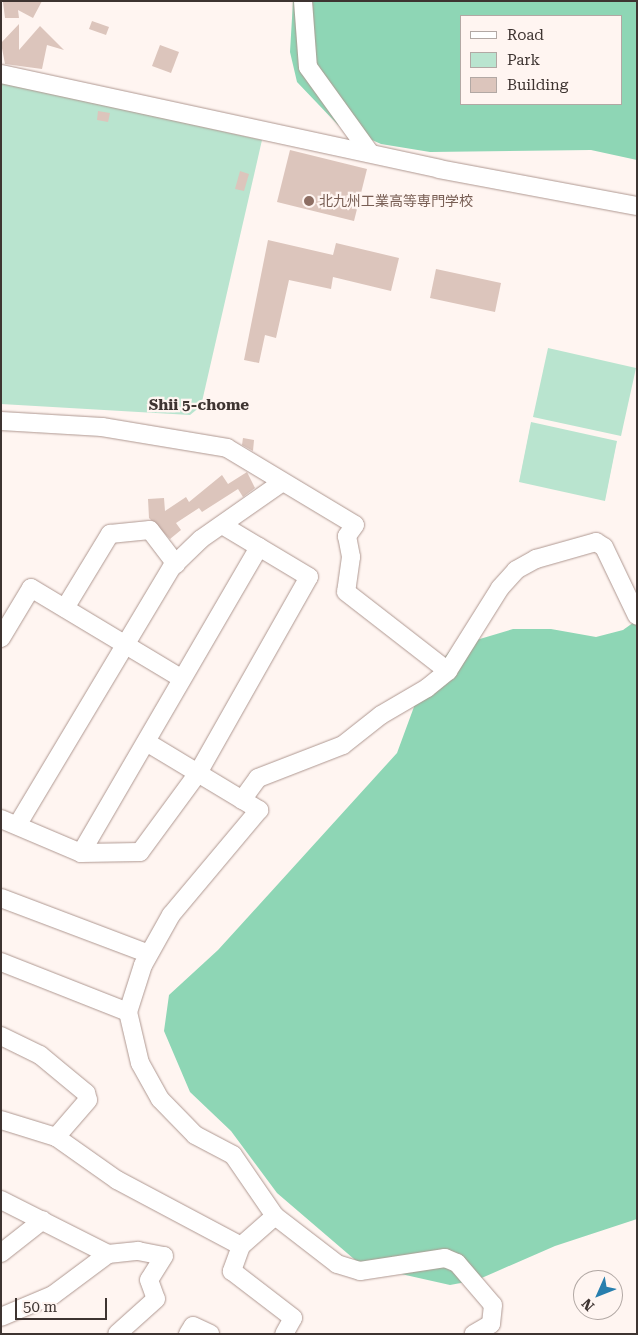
<!DOCTYPE html>
<html>
<head>
<meta charset="utf-8">
<style>
	body { margin:0 }
	#map { position:relative; width:638px; height:1335px; overflow:hidden; background:#fff5f1; font-family:"Roboto Serif","Noto Sans JP",serif }
	div>[style] { position:absolute }
	.green>* { inset:0; background:#b9e4cf }
	.forest>* { inset:0; background:#8ed6b5 }
	.building>* { inset:0; background:#dcc5bc }
	.roads { filter:drop-shadow(0 0 1px #af9891) drop-shadow(0 0 1px #af9891) }
	.minor>* { height:18px; margin:-9px; padding:0 9px; transform-origin:9px; border-radius:9px; background:#fff }
	.dots>* { width:14px; height:14px; translate:-50% -50%; box-sizing:border-box; border:2px solid #fff5f1; border-radius:50% }
	span { translate:-50% -50%; white-space:nowrap; text-align:center; line-height:1.15; -webkit-text-stroke:4.5px #fff5f1; paint-order:stroke }
	.education-label { font-size:14px; color:#785e54 }
	.left { translate:0 -50%; text-align:left }
	.neighbourhood-label { font-size:15px; color:#3e3431; font-weight:700 }
	.frame { position:absolute; inset:0; border:2px solid #3e3431; pointer-events:none }
	.legend { position:absolute; left:460px; top:15px; width:162px; height:90px; box-sizing:border-box; background:#fff5f1; border:1px solid #b2a8a4; margin:0; padding:6px 9px; list-style:none; font-size:15px; color:#3e3431 }
	.legend li { display:flex; align-items:center; gap:10px; height:25px }
	.legend b { width:25px; border:1px solid #b2a8a4 }
	.north { position:absolute; left:573px; top:1270px; width:50px; height:50px; box-sizing:border-box; background:#fff5f1; border:1px solid #b2a8a4; border-radius:50%; rotate:226deg; font-size:14px; font-weight:700; line-height:20px; text-align:center; color:#3e3431 }
	.north::after { content:''; display:block; margin:auto; width:18px; height:22px; background:#287fae; clip-path:polygon(50% 0,100% 100%,50% 72%,0 100%) }
	.scale { position:absolute; left:15px; top:1298px; width:92px; height:22px; box-sizing:border-box; border:2px solid #3e3431; border-top:0; padding-left:6px; font-size:15px; line-height:18px; white-space:nowrap; color:#3e3431; -webkit-text-stroke:4px #fff5f1; paint-order:stroke }
</style>
</head>
<body>
<div id="map">
	<div class="green">
		<i style="clip-path:polygon(1px 82px,262px 140px,201px 406px,190px 415px,1px 404px)"></i>
		<i style="clip-path:polygon(548px 348px,636px 368px,621px 436px,533px 417px)"></i>
		<i style="clip-path:polygon(531px 422px,617px 441px,605px 501px,519px 482px)"></i>
	</div>
	<div class="forest">
		<i style="clip-path:polygon(evenodd,293px 1px,637px 1px,637px 160px,591px 150px,430px 152px,381px 144px,338px 125px,297px 82px,290px 52px,293px 1px,462px 16px,622px 16px,622px 104px,462px 104px,462px 16px)"></i>
		<i style="clip-path:polygon(637px 620px,637px 1219px,555px 1246px,477px 1280px,450px 1285px,361px 1265px,277px 1193px,231px 1131px,190px 1092px,164px 1031px,169px 995px,218px 950px,397px 753px,422px 685px,453px 647px,513px 629px,551px 629px,596px 637px,623px 630px)"></i>
	</div>
	<div class="building">
		<i style="clip-path:polygon(42px 1px,33px 18px,18px 10px,19px 18px,5px 18px,3px 2px)"></i>
		<i style="clip-path:polygon(92px 21px,109px 27px,106px 35px,89px 29px)"></i>
		<i style="clip-path:polygon(19px 24px,19px 50px,40px 26px,64px 50px,47px 45px,42px 69px,5px 64px,1px 43px)"></i>
		<i style="clip-path:polygon(160px 45px,179px 52px,171px 73px,152px 66px)"></i>
		<i style="clip-path:polygon(98px 111px,110px 113px,108px 122px,97px 120px)"></i>
		<i style="clip-path:polygon(290px 150px,367px 169px,354px 221px,277px 202px)"></i>
		<i style="clip-path:polygon(240px 171px,249px 174px,244px 191px,235px 189px)"></i>
		<i style="clip-path:polygon(268px 240px,333px 255px,336px 243px,399px 258px,391px 291px,333px 277px,331px 289px,289px 280px,276px 338px,265px 335px,259px 363px,244px 360px)"></i>
		<i style="clip-path:polygon(436px 269px,501px 283px,495px 312px,430px 298px)"></i>
		<i style="clip-path:polygon(243px 438px,254px 440px,253px 451px,242px 445px)"></i>
		<i style="clip-path:polygon(247px 472px,255px 488px,243px 497px,238px 489px,202px 512px,199px 508px,176px 523px,181px 530px,170px 539px,149px 518px,148px 499px,164px 498px,165px 511px,186px 497px,189px 502px,222px 475px,228px 484px)"></i>
	</div>
	<div class="roads">
		<div class="minor">
			<i style="left:303px;top:1px;width:66px;rotate:85.7deg"></i>
			<i style="left:308px;top:67px;width:106px;rotate:54.2deg"></i>
			<i style="left:1px;top:74px;width:448px;rotate:12.2deg"></i>
			<i style="left:439px;top:169px;width:201px;rotate:10.6deg"></i>
			<i style="left:1px;top:421px;width:101px;rotate:3.4deg"></i>
			<i style="left:102px;top:427px;width:127px;rotate:9.5deg"></i>
			<i style="left:227px;top:448px;width:149px;rotate:31deg"></i>
			<i style="left:355px;top:525px;width:14px;rotate:126deg"></i>
			<i style="left:347px;top:536px;width:21px;rotate:79deg"></i>
			<i style="left:351px;top:557px;width:35px;rotate:98deg"></i>
			<i style="left:346px;top:592px;width:129px;rotate:37.8deg"></i>
			<i style="left:65px;top:608px;width:87px;rotate:-58.7deg"></i>
			<i style="left:110px;top:534px;width:40px;rotate:-5.7deg"></i>
			<i style="left:150px;top:530px;width:43px;rotate:52.6deg"></i>
			<i style="left:1px;top:638px;width:58px;rotate:-59deg"></i>
			<i style="left:31px;top:588px;width:175px;rotate:31deg"></i>
			<i style="left:148px;top:743px;width:130px;rotate:31.1deg"></i>
			<i style="left:259px;top:810px;width:137px;rotate:130deg"></i>
			<i style="left:171px;top:915px;width:57px;rotate:119.2deg"></i>
			<i style="left:143px;top:965px;width:49px;rotate:107.7deg"></i>
			<i style="left:128px;top:1012px;width:52px;rotate:76.8deg"></i>
			<i style="left:140px;top:1063px;width:41px;rotate:60.9deg"></i>
			<i style="left:160px;top:1099px;width:50px;rotate:45.8deg"></i>
			<i style="left:195px;top:1135px;width:43px;rotate:27.8deg"></i>
			<i style="left:233px;top:1155px;width:74px;rotate:55.5deg"></i>
			<i style="left:275px;top:1216px;width:78px;rotate:37.7deg"></i>
			<i style="left:337px;top:1264px;width:24px;rotate:17deg"></i>
			<i style="left:360px;top:1271px;width:86px;rotate:-8.7deg"></i>
			<i style="left:445px;top:1258px;width:13px;rotate:23deg"></i>
			<i style="left:457px;top:1263px;width:55px;rotate:49.4deg"></i>
			<i style="left:493px;top:1305px;width:19px;rotate:96deg"></i>
			<i style="left:491px;top:1324px;width:20px;rotate:150deg"></i>
			<i style="left:242px;top:800px;width:27px;rotate:-54deg"></i>
			<i style="left:258px;top:778px;width:91px;rotate:-21.2deg"></i>
			<i style="left:343px;top:745px;width:48px;rotate:-38.3deg"></i>
			<i style="left:381px;top:715px;width:53px;rotate:-30.4deg"></i>
			<i style="left:427px;top:688px;width:27px;rotate:-39deg"></i>
			<i style="left:448px;top:671px;width:98px;rotate:-57.9deg"></i>
			<i style="left:500px;top:588px;width:24px;rotate:-48deg"></i>
			<i style="left:516px;top:570px;width:23px;rotate:-29deg"></i>
			<i style="left:536px;top:559px;width:62px;rotate:-15.8deg"></i>
			<i style="left:596px;top:542px;width:9px;rotate:32deg"></i>
			<i style="left:604px;top:547px;width:76px;rotate:64.4deg"></i>
			<i style="left:1px;top:819px;width:87px;rotate:23deg"></i>
			<i style="left:81px;top:853px;width:59px;rotate:-1deg"></i>
			<i style="left:140px;top:852px;width:98px;rotate:-53.7deg"></i>
			<i style="left:198px;top:773px;width:225px;rotate:-60.5deg"></i>
			<i style="left:309px;top:577px;width:101px;rotate:-149.1deg"></i>
			<i style="left:18px;top:824px;width:300px;rotate:-59.1deg"></i>
			<i style="left:172px;top:567px;width:40px;rotate:-44deg"></i>
			<i style="left:201px;top:539px;width:98px;rotate:-35deg"></i>
			<i style="left:81px;top:853px;width:354px;rotate:-59.8deg"></i>
			<i style="left:1px;top:898px;width:158px;rotate:20.7deg"></i>
			<i style="left:1px;top:962px;width:136px;rotate:21.5deg"></i>
			<i style="left:1px;top:1036px;width:43px;rotate:26deg"></i>
			<i style="left:40px;top:1055px;width:60px;rotate:39.6deg"></i>
			<i style="left:86px;top:1093px;width:7px;rotate:74deg"></i>
			<i style="left:88px;top:1100px;width:49px;rotate:130.9deg"></i>
			<i style="left:1px;top:1120px;width:58px;rotate:17.2deg"></i>
			<i style="left:56px;top:1137px;width:75px;rotate:35.2deg"></i>
			<i style="left:117px;top:1180px;width:140px;rotate:28deg"></i>
			<i style="left:1px;top:1200px;width:120px;rotate:26.8deg"></i>
			<i style="left:108px;top:1254px;width:69px;rotate:143.3deg"></i>
			<i style="left:53px;top:1295px;width:56px;rotate:157.1deg"></i>
			<i style="left:275px;top:1216px;width:45px;rotate:138.6deg"></i>
			<i style="left:241px;top:1246px;width:27px;rotate:110deg"></i>
			<i style="left:232px;top:1271px;width:77px;rotate:37.6deg"></i>
			<i style="left:293px;top:1318px;width:18px;rotate:119deg"></i>
			<i style="left:1px;top:1253px;width:53px;rotate:-38.2deg"></i>
			<i style="left:108px;top:1254px;width:30px;rotate:-6deg"></i>
			<i style="left:138px;top:1251px;width:26px;rotate:11deg"></i>
			<i style="left:164px;top:1256px;width:28px;rotate:122deg"></i>
			<i style="left:149px;top:1280px;width:20px;rotate:70deg"></i>
			<i style="left:156px;top:1299px;width:52px;rotate:138.1deg"></i>
			<i style="left:188px;top:1334px;width:9px;rotate:-58deg"></i>
			<i style="left:193px;top:1326px;width:19px;rotate:25deg"></i>
		</div>
	</div>
	<div class="dots">
		<i style="left:309px;top:201px;background:#8d6e63"></i>
	</div>
	<div class="education-label">
		<span class="left" style="left:319px;top:201px">北九州工業高等専門学校</span>
	</div>
	<div class="neighbourhood-label">
		<span style="left:199px;top:406px">Shii 5-chome</span>
	</div>
	<div class="frame"></div>
	<ul class="legend">
	<li><b style="height:6px;background:#fff"></b>Road</li>
	<li><b style="height:14px;background:#b9e4cf"></b>Park</li>
	<li><b style="height:14px;background:#dcc5bc"></b>Building</li>
	</ul>
	<div class="north">N</div>
	<div class="scale">50 m</div>
</div>
</body>
</html>
